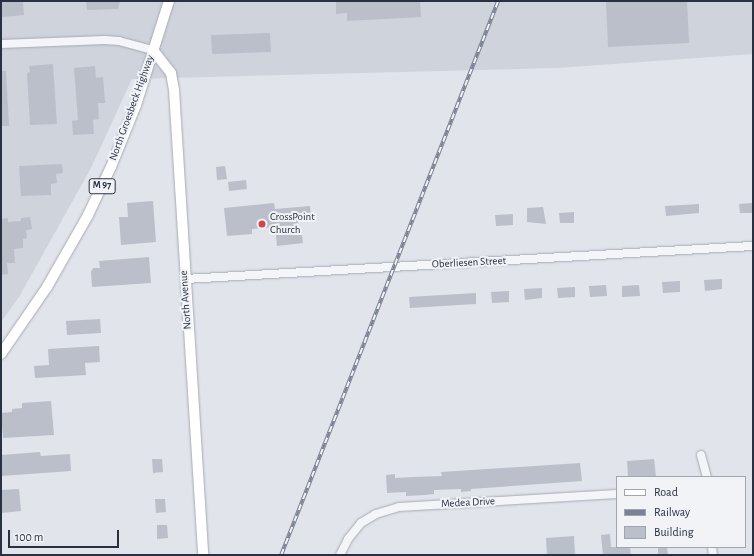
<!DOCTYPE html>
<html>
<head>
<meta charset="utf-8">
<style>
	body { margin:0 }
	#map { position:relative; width:754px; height:556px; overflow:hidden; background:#e1e4ea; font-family:"Alegreya Sans",sans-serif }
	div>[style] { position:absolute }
	.built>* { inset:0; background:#cfd3dc }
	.building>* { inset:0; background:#bbbfca }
	.roads { filter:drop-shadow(0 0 1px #a6aab4) drop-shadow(0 0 1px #a6aab4) }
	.minor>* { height:8px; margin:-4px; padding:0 4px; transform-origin:4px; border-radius:4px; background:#f4f5f8 }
	.major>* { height:10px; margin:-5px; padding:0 5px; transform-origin:5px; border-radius:5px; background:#fff }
	.rail>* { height:3.5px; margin-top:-1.75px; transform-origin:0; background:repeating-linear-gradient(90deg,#f1f3f7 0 6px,#7b8294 0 12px); box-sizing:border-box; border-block:1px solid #7b8294 }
	.dots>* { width:11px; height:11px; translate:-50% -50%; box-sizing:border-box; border:2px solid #f1f3f7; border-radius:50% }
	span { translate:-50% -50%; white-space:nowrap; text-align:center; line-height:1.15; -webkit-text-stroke:4px #f1f3f7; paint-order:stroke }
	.shield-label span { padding:1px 3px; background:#f1f3f7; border:1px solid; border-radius:3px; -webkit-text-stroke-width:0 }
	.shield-label { font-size:10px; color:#293042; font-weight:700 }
	.street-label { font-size:11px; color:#293042 }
	.poi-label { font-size:11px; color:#293042 }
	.left { translate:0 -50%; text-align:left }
	.frame { position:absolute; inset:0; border:2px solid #293042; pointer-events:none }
	.legend { position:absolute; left:616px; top:476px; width:130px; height:72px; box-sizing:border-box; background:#f1f3f7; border:1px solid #a1a5af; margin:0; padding:5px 7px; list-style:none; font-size:12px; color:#293042 }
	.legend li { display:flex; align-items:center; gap:8px; height:20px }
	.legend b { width:20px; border:1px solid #a1a5af }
	.scale { position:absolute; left:8px; top:530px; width:111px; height:18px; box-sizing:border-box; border:2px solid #293042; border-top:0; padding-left:5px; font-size:12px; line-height:14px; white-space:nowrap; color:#293042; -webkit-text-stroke:3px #f1f3f7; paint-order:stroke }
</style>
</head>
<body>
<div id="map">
	<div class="built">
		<i style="clip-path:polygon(1px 1px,753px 1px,753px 54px,557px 68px,132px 79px,91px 168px,19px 297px,1px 322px)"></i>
	</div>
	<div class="building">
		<i style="clip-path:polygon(2px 1px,23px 1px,24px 15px,2px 17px)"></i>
		<i style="clip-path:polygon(86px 1px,120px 1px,118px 9px,87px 10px)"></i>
		<i style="clip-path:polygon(336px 1px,420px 1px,421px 17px,347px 21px,347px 13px,336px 14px)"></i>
		<i style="clip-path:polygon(606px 1px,687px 1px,689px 43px,608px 47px)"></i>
		<i style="clip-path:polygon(270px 33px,271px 52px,212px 54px,211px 35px)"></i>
		<i style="clip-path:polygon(53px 64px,57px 124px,30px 125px,27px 73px,30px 72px,29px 66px)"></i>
		<i style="clip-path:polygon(95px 66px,96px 78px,103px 77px,105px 103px,98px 103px,99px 119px,93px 120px,94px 134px,73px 135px,72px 121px,78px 120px,74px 68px)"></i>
		<i style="clip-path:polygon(1px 71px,6px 71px,9px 126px,1px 126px)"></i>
		<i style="clip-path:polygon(62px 164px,63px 173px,56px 174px,57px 183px,51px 184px,51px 195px,21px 196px,19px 166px)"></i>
		<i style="clip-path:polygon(225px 166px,227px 179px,217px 180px,216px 167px)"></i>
		<i style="clip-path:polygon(246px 180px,247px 189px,229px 191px,228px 182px)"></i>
		<i style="clip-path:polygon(153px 201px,156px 242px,121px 245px,119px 217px,128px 217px,127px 203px)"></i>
		<i style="clip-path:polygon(274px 203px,275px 209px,310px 206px,311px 220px,298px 221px,299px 235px,302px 235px,303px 243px,277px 246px,275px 227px,252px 229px,252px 234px,227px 236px,224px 208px)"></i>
		<i style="clip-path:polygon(753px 203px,753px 213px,740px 213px,739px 204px)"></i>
		<i style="clip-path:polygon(699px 204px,699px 213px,666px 216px,665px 206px)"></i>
		<i style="clip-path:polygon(543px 207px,546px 224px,527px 222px,527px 208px)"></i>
		<i style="clip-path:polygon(574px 212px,574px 223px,560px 223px,559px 213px)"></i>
		<i style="clip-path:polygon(513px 214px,513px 225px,496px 226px,495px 215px)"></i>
		<i style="clip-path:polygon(30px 217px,32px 229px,26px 230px,27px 238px,23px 239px,23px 248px,14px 249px,15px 263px,7px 263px,8px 274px,1px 275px,1px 219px,8px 218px,8px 222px,21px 221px,21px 218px)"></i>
		<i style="clip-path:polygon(149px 257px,151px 283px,92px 287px,91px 272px,93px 268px,100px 268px,99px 261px)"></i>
		<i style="clip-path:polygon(722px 279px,722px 289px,705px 291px,704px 280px)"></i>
		<i style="clip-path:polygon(680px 281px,680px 292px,663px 293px,662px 282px)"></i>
		<i style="clip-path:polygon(606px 285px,607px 296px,590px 297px,589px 286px)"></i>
		<i style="clip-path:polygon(639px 285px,640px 296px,622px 297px,622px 286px)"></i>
		<i style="clip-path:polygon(575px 287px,575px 297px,558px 298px,557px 288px)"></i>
		<i style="clip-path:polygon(542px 288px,542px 298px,525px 300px,524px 289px)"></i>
		<i style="clip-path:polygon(509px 291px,509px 302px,492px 303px,491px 292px)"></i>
		<i style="clip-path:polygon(476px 293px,476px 304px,410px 308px,409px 297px)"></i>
		<i style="clip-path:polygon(100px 319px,101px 333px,67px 335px,66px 321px)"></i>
		<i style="clip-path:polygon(99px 346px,100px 362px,85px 363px,86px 375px,35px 378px,34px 366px,49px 365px,48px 349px)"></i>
		<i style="clip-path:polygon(51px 401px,54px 435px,3px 438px,1px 413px,12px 412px,12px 409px,22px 408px,22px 403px)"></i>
		<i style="clip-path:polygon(40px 452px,41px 456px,70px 454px,71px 471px,1px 476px,1px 455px)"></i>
		<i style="clip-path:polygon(152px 459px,162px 459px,163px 472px,153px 473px)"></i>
		<i style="clip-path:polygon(654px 459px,656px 477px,628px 477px,627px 461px)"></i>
		<i style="clip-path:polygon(580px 463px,582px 481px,471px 489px,471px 491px,461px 492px,461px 489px,434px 490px,434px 494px,425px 495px,406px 496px,406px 492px,387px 493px,386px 475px,395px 474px,395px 478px,414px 477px,442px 476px,441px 472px)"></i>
		<i style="clip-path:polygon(19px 489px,21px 511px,1px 513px,1px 490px)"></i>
		<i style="clip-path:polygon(155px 499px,165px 499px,166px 512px,156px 513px)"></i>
		<i style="clip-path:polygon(157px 525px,167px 525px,168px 538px,157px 539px)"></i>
		<i style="clip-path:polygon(610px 534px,611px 547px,630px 547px,631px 555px,603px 555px,601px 535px)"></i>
		<i style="clip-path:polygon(574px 536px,575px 555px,547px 555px,546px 538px)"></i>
		<i style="clip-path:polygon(658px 547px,667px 547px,668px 555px,658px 555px)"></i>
	</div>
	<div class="roads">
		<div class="minor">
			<i style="left:1px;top:44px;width:104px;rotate:-2.2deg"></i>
			<i style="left:105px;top:40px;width:14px;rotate:4deg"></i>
			<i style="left:119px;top:41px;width:35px;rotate:15deg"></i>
			<i style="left:185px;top:279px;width:569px;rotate:-3.33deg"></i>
			<i style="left:701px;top:455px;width:23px;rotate:75deg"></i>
			<i style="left:712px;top:547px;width:8px;rotate:83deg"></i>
			<i style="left:340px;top:555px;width:18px;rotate:-63deg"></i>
			<i style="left:348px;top:539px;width:21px;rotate:-51deg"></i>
			<i style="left:361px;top:523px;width:17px;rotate:-31deg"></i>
			<i style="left:376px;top:514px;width:24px;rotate:-17deg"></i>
			<i style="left:399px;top:507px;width:218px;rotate:-3.4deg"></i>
		</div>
		<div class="major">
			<i style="left:153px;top:50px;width:29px;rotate:52deg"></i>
			<i style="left:171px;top:73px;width:17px;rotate:80deg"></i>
			<i style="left:174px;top:90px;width:466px;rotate:86.4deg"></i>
			<i style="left:1px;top:354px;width:81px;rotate:-55.5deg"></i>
			<i style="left:47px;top:287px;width:83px;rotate:-60.3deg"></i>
			<i style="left:88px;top:215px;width:53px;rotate:-64.4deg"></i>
			<i style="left:111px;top:167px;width:67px;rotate:-68deg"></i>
			<i style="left:136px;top:105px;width:109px;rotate:-72.4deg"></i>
		</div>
	</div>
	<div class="rail">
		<i style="left:281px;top:555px;width:595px;rotate:-68.61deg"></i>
	</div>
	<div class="dots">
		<i style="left:262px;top:224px;background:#cf464e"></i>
	</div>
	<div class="shield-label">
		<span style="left:102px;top:186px">M 97</span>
	</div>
	<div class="street-label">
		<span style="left:132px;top:108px;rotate:-70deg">North Groesbeck Highway</span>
		<span style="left:469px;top:263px;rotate:-3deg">Oberliesen Street</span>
		<span style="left:186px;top:300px;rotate:-94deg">North Avenue</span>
		<span style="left:468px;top:503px;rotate:-3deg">Medea Drive</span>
	</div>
	<div class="poi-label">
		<span class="left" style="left:270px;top:224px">CrossPoint<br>Church</span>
	</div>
	<div class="frame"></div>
	<ul class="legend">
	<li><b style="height:5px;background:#fff"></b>Road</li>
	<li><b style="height:5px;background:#7b8294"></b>Railway</li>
	<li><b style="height:11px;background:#bbbfca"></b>Building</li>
	</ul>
	<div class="scale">100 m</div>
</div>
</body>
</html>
